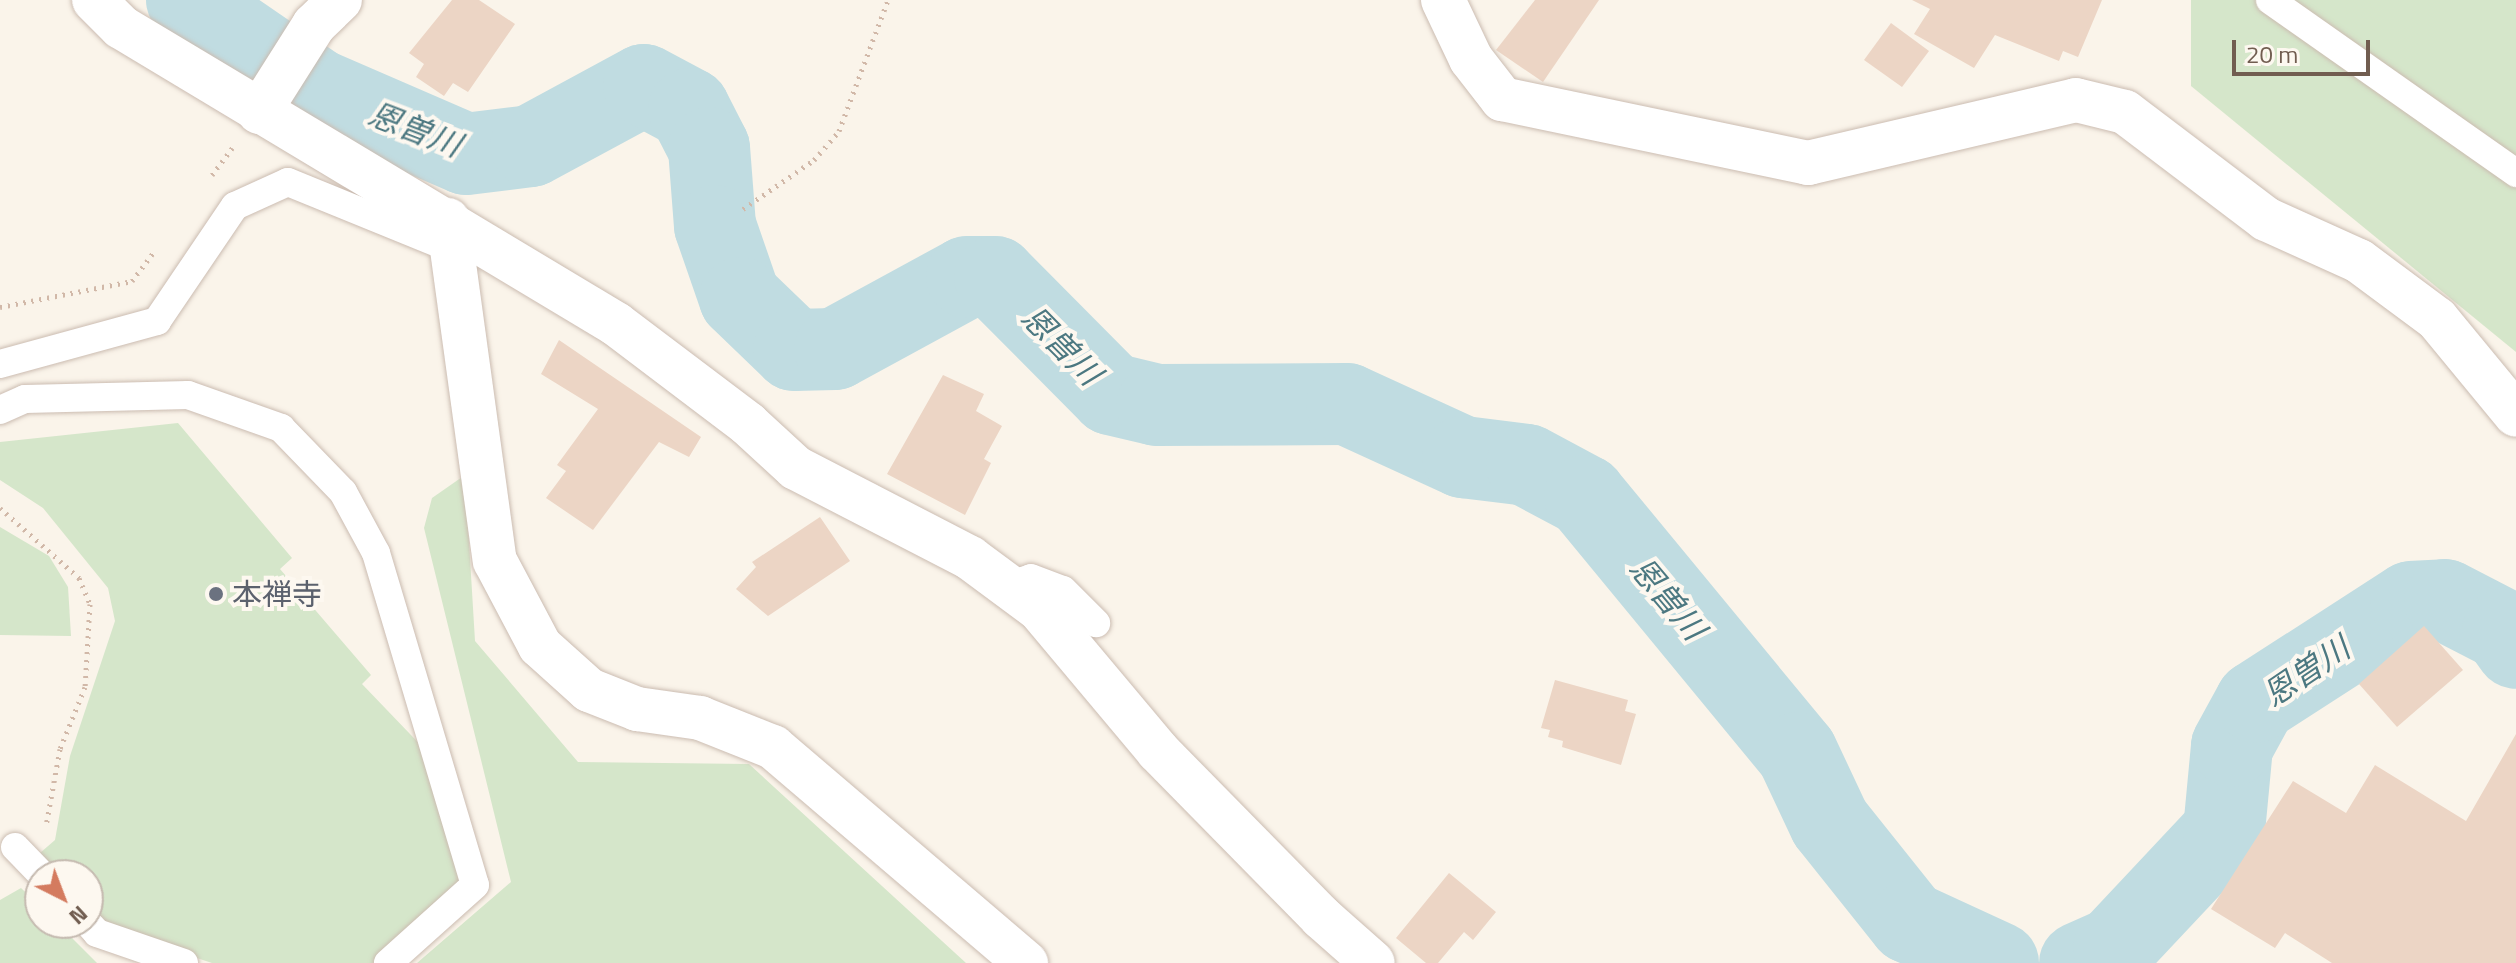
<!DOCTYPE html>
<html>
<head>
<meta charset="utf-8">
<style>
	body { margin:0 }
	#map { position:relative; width:2516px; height:963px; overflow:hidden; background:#faf4ea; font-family:"Titillium Web","Noto Sans JP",sans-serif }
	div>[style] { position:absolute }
	.green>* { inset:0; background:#d5e6ca }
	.river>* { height:82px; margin:-41px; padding:0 41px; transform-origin:41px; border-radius:41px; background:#c0dce1 }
	.building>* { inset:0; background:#ecd5c5 }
	.path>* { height:5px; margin-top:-2.5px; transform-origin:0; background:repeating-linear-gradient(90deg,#d1b8a8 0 2px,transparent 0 8px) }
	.roads { filter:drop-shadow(0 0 2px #cbbcb1) drop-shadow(0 0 2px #cbbcb1) }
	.lane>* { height:28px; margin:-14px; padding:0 14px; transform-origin:14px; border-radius:14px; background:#fff }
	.street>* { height:44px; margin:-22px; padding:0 22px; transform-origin:22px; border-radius:22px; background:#fff }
	.dots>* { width:22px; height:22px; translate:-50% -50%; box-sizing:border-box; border:4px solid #fdf8f0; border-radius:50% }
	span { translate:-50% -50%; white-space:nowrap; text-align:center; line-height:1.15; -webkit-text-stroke:8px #fdf8f0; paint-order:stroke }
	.worship-label { font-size:30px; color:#5b616d }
	.left { translate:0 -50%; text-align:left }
	.water-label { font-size:32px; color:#4c7881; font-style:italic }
	.north { position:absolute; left:24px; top:859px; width:80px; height:80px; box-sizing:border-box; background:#fdf8f0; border:2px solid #c5bab0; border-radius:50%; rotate:138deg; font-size:22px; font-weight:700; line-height:32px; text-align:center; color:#715d50 }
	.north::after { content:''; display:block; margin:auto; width:28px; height:36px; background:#d47b5f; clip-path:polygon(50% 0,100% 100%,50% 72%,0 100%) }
	.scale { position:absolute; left:2232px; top:40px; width:138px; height:36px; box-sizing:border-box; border:4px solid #715d50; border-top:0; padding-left:10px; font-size:24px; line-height:28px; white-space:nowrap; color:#715d50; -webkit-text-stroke:6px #fdf8f0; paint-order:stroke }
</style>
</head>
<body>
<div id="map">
	<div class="green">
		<i style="clip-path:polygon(2191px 0,2516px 0,2516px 352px,2191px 86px)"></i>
		<i style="clip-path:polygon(178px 423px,292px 558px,280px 569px,371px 675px,362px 684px,434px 759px,464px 881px,376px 963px,212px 963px,103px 927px,88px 910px,88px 875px,59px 875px,40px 853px,55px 840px,70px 756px,115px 621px,108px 588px,43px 508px,0 480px,0 442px)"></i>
		<i style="clip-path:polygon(465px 475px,475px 641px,578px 762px,749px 764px,966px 963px,417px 963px,511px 882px,424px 528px,432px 498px)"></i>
		<i style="clip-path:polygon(0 527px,49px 556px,68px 587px,71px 636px,0 635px)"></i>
		<i style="clip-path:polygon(21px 888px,40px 906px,40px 923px,57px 923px,97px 963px,0 963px,0 900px)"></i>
	</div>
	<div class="river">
		<i style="left:187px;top:0;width:159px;rotate:34.5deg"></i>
		<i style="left:318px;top:90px;width:161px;rotate:23.4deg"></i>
		<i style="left:466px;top:154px;width:65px;rotate:-7deg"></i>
		<i style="left:531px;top:146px;width:128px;rotate:-28.4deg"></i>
		<i style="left:644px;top:85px;width:51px;rotate:28.1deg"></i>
		<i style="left:689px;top:109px;width:44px;rotate:62.9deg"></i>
		<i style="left:709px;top:148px;width:78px;rotate:85.6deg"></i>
		<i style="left:715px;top:226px;width:76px;rotate:70.9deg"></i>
		<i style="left:740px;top:298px;width:75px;rotate:43.9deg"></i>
		<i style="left:794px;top:350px;width:41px;rotate:-1.4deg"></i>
		<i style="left:835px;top:349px;width:150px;rotate:-28.6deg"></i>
		<i style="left:967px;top:277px;width:28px"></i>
		<i style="left:995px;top:277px;width:165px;rotate:45.2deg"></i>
		<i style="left:1111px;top:394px;width:47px;rotate:13.4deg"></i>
		<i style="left:1157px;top:405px;width:190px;rotate:-0.3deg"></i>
		<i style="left:1347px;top:404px;width:128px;rotate:24.6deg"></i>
		<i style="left:1463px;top:457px;width:64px;rotate:7.1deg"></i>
		<i style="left:1527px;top:465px;width:66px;rotate:28.1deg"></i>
		<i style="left:1585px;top:496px;width:333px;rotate:50.5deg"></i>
		<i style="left:1797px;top:753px;width:77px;rotate:64.8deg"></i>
		<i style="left:1830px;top:823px;width:127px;rotate:51.4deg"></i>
		<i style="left:1909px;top:922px;width:98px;rotate:24.7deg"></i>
		<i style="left:2080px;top:963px;width:37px;rotate:-24deg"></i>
		<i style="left:2114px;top:948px;width:161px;rotate:-46.8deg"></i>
		<i style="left:2224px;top:831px;width:85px;rotate:-84.6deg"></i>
		<i style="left:2232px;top:746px;width:50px;rotate:-61.4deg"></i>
		<i style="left:2256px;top:702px;width:184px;rotate:-32.8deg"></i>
		<i style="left:2411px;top:602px;width:34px;rotate:-3deg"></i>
		<i style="left:2445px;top:600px;width:65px;rotate:27.3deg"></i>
		<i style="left:2503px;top:630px;width:22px;rotate:54deg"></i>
	</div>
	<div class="building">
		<i style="clip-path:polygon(452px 0,479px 0,515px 24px,468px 92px,453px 83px,444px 96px,416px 77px,424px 64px,409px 53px)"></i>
		<i style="clip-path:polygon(1535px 0,1599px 0,1543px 82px,1496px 50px)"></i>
		<i style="clip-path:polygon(1912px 0,2102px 0,2078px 57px,2063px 51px,2059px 61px,1995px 35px,1974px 68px,1914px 34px,1930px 9px)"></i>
		<i style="clip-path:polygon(1891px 23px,1929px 51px,1902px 87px,1864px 60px)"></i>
		<i style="clip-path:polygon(559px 340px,701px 437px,689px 457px,659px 442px,593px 530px,546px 498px,566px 471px,557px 465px,598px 409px,541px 374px)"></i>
		<i style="clip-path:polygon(943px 375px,984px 394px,976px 411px,1002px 426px,984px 459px,991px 463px,965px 515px,887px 474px)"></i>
		<i style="clip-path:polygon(820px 517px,850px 561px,768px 616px,736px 589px,756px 567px,752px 562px)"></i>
		<i style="clip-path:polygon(2424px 626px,2463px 670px,2397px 727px,2359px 684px)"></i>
		<i style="clip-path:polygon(1555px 680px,1628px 700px,1625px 711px,1636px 714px,1621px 765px,1562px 747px,1563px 741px,1548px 737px,1550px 730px,1541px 728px)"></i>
		<i style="clip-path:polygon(2516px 734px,2516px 963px,2332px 963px,2285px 933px,2275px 948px,2211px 909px,2293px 781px,2346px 813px,2375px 765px,2466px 821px)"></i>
		<i style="clip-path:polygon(1449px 873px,1496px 912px,1473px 940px,1464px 932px,1438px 963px,1426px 963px,1396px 938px)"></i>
	</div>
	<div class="path">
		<i style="left:212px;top:175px;width:34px;rotate:-53deg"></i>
		<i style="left:743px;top:209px;width:86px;rotate:-34.6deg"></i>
		<i style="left:814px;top:160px;width:38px;rotate:-49deg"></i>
		<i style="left:839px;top:131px;width:140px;rotate:-69.5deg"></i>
		<i style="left:0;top:307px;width:135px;rotate:-11.1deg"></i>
		<i style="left:132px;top:281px;width:39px;rotate:-53deg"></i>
		<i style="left:0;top:508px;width:106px;rotate:41.5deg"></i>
		<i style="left:79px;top:578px;width:28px;rotate:67deg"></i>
		<i style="left:90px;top:604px;width:83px;rotate:93.4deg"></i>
		<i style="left:85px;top:687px;width:67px;rotate:112deg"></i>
		<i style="left:60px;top:749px;width:78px;rotate:100.3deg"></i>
	</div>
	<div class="roads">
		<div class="lane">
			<i style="left:2270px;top:0;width:301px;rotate:35.1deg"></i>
			<i style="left:0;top:364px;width:163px;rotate:-15.3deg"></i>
			<i style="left:157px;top:321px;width:139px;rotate:-55.9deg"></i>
			<i style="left:235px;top:206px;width:58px;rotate:-24.4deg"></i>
			<i style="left:288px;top:182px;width:177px;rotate:22.2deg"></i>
			<i style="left:0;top:410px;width:27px;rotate:-24deg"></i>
			<i style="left:25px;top:399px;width:163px;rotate:-1.4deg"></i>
			<i style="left:188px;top:395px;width:99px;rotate:19.5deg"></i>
			<i style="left:281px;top:428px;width:89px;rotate:45.9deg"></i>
			<i style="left:343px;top:492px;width:69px;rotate:61.6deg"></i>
			<i style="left:376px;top:553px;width:346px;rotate:73.4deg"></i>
			<i style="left:475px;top:885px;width:117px;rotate:138.1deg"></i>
			<i style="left:1007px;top:586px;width:25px;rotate:-18deg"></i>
			<i style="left:1031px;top:578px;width:34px;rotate:21deg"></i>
			<i style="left:1063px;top:590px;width:47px;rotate:45deg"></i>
			<i style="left:15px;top:847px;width:39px;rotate:46deg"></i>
			<i style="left:88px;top:923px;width:13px;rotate:48deg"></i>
			<i style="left:97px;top:933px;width:92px;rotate:19deg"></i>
		</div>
		<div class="street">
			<i style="left:94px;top:0;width:38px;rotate:45deg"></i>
			<i style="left:121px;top:27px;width:577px;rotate:30.96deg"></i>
			<i style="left:616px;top:324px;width:166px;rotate:37.1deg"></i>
			<i style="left:748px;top:424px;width:65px;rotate:42.5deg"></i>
			<i style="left:796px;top:468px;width:196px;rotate:27.3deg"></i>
			<i style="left:970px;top:558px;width:86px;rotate:36.5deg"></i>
			<i style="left:1039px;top:609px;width:185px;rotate:50deg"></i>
			<i style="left:1158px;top:751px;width:233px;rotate:45.5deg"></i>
			<i style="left:1321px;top:917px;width:69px;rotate:41.5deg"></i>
			<i style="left:1443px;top:0;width:65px;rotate:64.6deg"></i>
			<i style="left:1471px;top:59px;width:51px;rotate:52.2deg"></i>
			<i style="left:1502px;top:99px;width:313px;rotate:11.8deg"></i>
			<i style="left:1808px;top:163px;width:275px;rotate:-13.2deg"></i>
			<i style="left:2076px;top:100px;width:50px;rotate:13.8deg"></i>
			<i style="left:2125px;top:112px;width:177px;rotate:37.2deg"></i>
			<i style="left:2266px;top:219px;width:102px;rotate:24.3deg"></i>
			<i style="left:2359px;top:261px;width:97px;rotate:36.6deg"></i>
			<i style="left:2437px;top:319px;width:124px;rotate:50.5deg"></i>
			<i style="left:259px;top:112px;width:103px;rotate:-57.7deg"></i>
			<i style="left:314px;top:25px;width:36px;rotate:-44deg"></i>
			<i style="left:448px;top:220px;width:344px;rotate:82.2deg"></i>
			<i style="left:495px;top:561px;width:96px;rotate:62.1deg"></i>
			<i style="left:540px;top:646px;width:66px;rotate:41.9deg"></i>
			<i style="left:589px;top:690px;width:52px;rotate:21.6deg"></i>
			<i style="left:637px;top:709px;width:64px;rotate:8.1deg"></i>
			<i style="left:700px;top:718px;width:79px;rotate:21.7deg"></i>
			<i style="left:773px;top:747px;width:333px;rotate:40.5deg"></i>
		</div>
	</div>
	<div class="dots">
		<i style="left:216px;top:594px;background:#6b7280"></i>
	</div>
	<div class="worship-label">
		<span class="left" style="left:232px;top:594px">本禅寺</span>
	</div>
	<div class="water-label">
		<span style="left:415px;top:129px;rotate:21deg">恩曽川</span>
		<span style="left:1062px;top:345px;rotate:45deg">恩曽川</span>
		<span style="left:1668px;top:598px;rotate:50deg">恩曽川</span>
		<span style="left:2306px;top:671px;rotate:-34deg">恩曽川</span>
	</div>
	<div class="north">N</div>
	<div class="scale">20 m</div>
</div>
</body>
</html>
